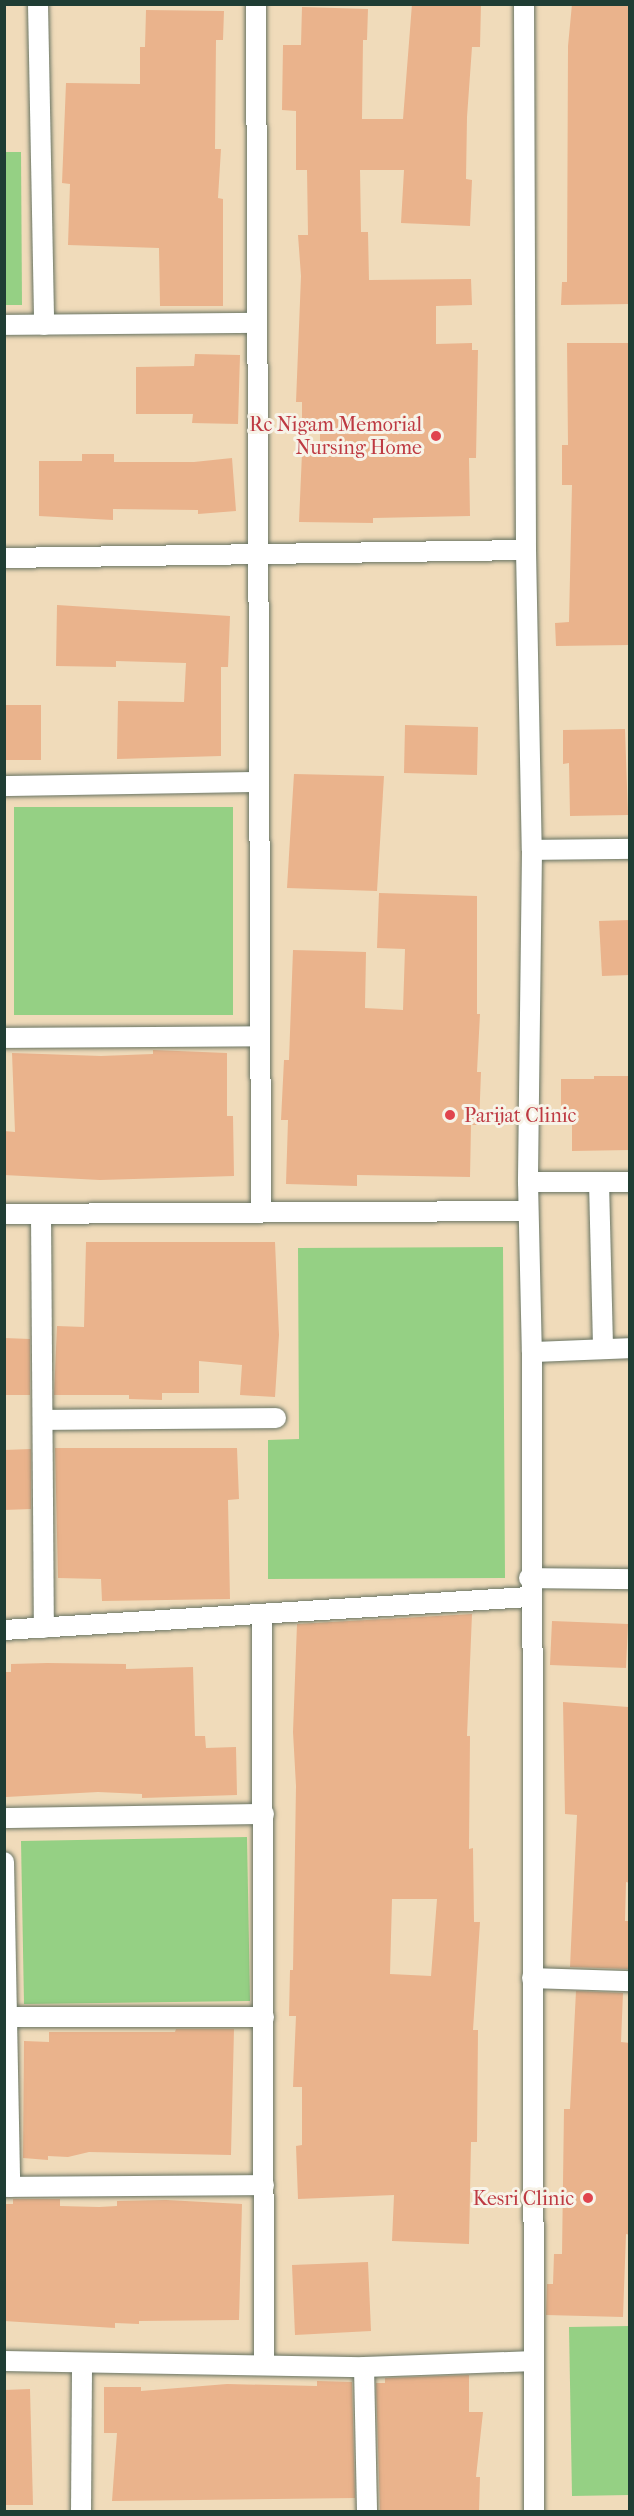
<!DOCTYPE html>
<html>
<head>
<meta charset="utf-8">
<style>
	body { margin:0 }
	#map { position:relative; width:634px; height:2516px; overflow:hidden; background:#f0dbba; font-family:"IM FELL French Canon",serif }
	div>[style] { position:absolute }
	.green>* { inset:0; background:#95d084 }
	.building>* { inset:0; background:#eab38c }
	.roads { filter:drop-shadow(0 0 2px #687463) drop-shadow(0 0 2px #687463) }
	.street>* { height:20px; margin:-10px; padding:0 10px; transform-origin:10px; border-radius:10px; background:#fff }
	.dots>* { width:16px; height:16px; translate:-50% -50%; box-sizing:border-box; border:3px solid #f7f3e8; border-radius:50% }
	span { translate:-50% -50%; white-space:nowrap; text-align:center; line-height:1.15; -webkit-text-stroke:6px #f7f3e8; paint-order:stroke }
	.health-label { font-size:20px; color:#be3a42 }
	.right { translate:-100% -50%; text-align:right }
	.left { translate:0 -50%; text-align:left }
	.frame { position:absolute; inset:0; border:6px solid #1f3d34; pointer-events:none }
</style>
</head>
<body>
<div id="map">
	<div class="green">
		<i style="clip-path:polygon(4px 152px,21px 152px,22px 305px,5px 305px)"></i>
		<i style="clip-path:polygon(14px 807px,233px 807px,233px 1015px,14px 1015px)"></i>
		<i style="clip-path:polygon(503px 1247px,505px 1578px,268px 1579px,268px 1440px,299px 1439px,298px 1248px)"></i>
		<i style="clip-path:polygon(247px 1837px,250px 2001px,24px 2004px,21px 1841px)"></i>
		<i style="clip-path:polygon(629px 2326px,629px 2495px,572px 2496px,569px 2327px)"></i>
	</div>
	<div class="building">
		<i style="clip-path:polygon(412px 4px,481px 4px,480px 47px,472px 47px,467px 117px,466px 179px,472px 180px,470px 226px,401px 223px,404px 170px,360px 170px,361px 232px,368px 232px,369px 280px,471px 279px,472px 305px,436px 306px,436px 344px,472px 343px,472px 350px,478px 350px,476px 458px,469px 458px,470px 516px,373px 518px,373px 523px,299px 522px,302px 453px,320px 452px,320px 427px,302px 426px,302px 402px,296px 402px,301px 276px,298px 235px,308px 235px,307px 170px,296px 170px,296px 111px,282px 110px,283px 45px,301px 45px,302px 7px,368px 9px,367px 40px,363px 40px,362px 119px,403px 119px)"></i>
		<i style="clip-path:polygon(572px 4px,630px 4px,630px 304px,561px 305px,562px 282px,567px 282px,568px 46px)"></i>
		<i style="clip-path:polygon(146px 10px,224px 11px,223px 40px,216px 40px,215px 149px,221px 149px,218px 198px,223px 199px,223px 306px,160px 306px,159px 248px,68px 245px,70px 184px,62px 183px,66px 83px,140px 84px,140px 47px,145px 47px)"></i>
		<i style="clip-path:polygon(567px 343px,630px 343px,629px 645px,556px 646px,555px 623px,569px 622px,572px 485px,562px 485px,562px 445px,568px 445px)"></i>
		<i style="clip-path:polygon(195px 354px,240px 355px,238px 424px,192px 423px,193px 414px,136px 414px,136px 367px,194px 366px)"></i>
		<i style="clip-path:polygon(82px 454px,114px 454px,114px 462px,194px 462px,232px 458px,236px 511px,198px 514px,198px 510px,113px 509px,113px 520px,39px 516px,39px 461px,82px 461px)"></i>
		<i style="clip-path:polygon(57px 605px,230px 616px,228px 667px,221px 667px,221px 756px,117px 759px,118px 701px,184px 702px,186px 663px,116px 661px,116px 667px,56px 666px)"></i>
		<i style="clip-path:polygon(4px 705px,41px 705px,41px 760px,4px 760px)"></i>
		<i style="clip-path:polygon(405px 725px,478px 727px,477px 775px,404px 773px)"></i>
		<i style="clip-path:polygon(625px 729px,628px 815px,570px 816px,569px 763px,563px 764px,563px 730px)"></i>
		<i style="clip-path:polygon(294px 774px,384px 776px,377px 891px,287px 888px)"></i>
		<i style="clip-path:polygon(379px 893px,477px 896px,477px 1014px,480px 1014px,477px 1072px,481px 1072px,479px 1125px,471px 1125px,470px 1177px,357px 1175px,357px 1186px,286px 1184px,288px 1120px,281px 1120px,284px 1060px,289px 1060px,293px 950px,366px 952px,365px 1008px,403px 1010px,405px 949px,377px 948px)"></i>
		<i style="clip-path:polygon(630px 920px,630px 975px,602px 976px,599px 921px)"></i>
		<i style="clip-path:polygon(153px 1050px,227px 1053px,227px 1116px,233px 1116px,234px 1176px,100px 1180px,4px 1175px,4px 1131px,15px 1132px,12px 1053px,101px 1056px,153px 1054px)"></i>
		<i style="clip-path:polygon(594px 1076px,629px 1076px,630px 1150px,572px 1151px,572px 1114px,561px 1114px,561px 1079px,594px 1079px)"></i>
		<i style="clip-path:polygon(86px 1242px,275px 1242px,279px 1335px,275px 1397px,240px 1395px,242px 1365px,199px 1361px,199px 1393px,162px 1393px,162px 1400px,129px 1399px,129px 1395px,54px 1395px,57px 1326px,84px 1327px)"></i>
		<i style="clip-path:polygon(4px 1338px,30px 1339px,30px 1395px,4px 1395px)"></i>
		<i style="clip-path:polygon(55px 1448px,237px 1448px,239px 1499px,228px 1500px,230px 1599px,102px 1601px,101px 1579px,58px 1578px)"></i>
		<i style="clip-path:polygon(31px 1449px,31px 1509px,4px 1510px,4px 1450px)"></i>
		<i style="clip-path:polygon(evenodd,472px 1614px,467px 1736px,470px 1736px,469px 1849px,473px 1848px,474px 1922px,480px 1922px,473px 2030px,478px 2030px,477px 2142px,471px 2142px,469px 2244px,392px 2241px,394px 2195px,298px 2199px,296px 2146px,302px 2145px,302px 2087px,293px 2087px,296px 2016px,289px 2016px,290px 1970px,293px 1970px,296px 1786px,293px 1732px,297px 1624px,472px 1614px,392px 1899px,437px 1899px,431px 1976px,390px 1974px,392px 1899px)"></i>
		<i style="clip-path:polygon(552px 1621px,628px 1624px,626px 1668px,550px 1665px)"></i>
		<i style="clip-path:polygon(47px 1663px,126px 1664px,126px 1669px,193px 1667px,195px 1736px,205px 1736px,206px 1748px,236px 1747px,237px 1795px,142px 1798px,142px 1794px,98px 1792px,6px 1797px,4px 1672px,11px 1672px,11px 1664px)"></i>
		<i style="clip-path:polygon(563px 1702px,628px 1707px,630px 1883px,626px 1882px,625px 1921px,630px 1921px,630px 1969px,570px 1967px,577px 1815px,565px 1814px)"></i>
		<i style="clip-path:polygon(576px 1991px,623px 1993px,621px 2042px,630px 2043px,630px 2235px,626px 2234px,623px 2317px,546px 2315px,547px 2284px,553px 2284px,554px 2254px,562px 2254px,564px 2109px,570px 2109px)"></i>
		<i style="clip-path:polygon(176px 2029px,234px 2029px,231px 2155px,89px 2152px,68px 2157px,48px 2156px,48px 2160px,23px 2158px,24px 2041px,49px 2042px,49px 2032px,175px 2032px)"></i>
		<i style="clip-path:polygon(13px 2199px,60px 2199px,60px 2206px,99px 2207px,117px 2206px,117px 2201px,166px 2200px,242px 2204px,239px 2320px,139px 2321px,139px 2324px,115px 2323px,115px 2328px,4px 2321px,4px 2204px,13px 2204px)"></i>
		<i style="clip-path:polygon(368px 2262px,371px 2331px,295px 2335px,292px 2265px)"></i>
		<i style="clip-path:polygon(469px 2375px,469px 2412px,483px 2412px,476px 2477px,480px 2477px,479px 2511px,380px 2511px,376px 2383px,385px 2383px,385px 2378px)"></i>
		<i style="clip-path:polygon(317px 2381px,352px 2382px,355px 2498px,112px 2501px,117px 2433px,104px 2433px,104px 2387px,141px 2387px,141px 2391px,227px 2384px,317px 2386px)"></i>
		<i style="clip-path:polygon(30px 2389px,33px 2505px,6px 2505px,4px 2390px)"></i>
	</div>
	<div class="roads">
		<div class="street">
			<i style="left:38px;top:4px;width:321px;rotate:88.9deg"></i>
			<i style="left:256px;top:4px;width:1208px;rotate:89.76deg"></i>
			<i style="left:524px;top:4px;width:546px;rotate:89.79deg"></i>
			<i style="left:526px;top:550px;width:300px;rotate:88.9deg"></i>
			<i style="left:532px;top:850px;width:332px;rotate:90.7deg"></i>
			<i style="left:528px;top:1182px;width:170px;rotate:88.7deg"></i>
			<i style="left:532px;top:1352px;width:1160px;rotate:89.9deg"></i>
			<i style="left:4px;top:325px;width:253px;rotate:-0.5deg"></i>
			<i style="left:4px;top:558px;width:522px;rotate:-0.88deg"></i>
			<i style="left:4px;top:786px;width:255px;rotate:-0.9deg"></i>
			<i style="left:532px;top:850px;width:98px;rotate:-0.6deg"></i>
			<i style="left:4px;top:1038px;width:256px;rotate:-0.4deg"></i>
			<i style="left:528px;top:1182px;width:102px"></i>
			<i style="left:599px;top:1182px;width:167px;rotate:88.6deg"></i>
			<i style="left:4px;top:1214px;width:524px;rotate:-0.33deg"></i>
			<i style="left:41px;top:1214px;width:414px;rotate:89.6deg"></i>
			<i style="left:532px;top:1352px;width:98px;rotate:-2.3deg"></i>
			<i style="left:43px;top:1420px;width:233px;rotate:-0.5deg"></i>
			<i style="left:529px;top:1578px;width:101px;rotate:0.6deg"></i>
			<i style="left:262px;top:1616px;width:748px;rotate:89.85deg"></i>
			<i style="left:4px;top:1630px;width:526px;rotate:-3.6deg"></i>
			<i style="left:4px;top:1818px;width:260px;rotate:-0.9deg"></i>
			<i style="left:4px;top:1862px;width:325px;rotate:88.9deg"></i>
			<i style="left:532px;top:1978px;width:98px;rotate:1.8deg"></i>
			<i style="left:7px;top:2017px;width:257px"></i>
			<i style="left:4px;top:2187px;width:260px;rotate:-0.4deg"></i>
			<i style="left:4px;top:2361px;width:360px;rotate:1deg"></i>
			<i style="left:364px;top:2367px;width:170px;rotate:-2deg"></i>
			<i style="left:364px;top:2367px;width:145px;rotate:88.8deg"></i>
			<i style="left:81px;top:2512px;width:148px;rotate:-89.6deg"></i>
		</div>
	</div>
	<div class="dots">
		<i style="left:436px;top:436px;background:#e0444e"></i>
		<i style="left:450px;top:1115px;background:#e0444e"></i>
		<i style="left:588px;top:2198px;background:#e0444e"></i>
	</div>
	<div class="health-label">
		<span class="right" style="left:422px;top:436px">Rc Nigam Memorial<br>Nursing Home</span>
		<span class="left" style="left:464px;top:1115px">Parijat Clinic</span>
		<span class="right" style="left:574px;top:2198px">Kesri Clinic</span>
	</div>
	<div class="frame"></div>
</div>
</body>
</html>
